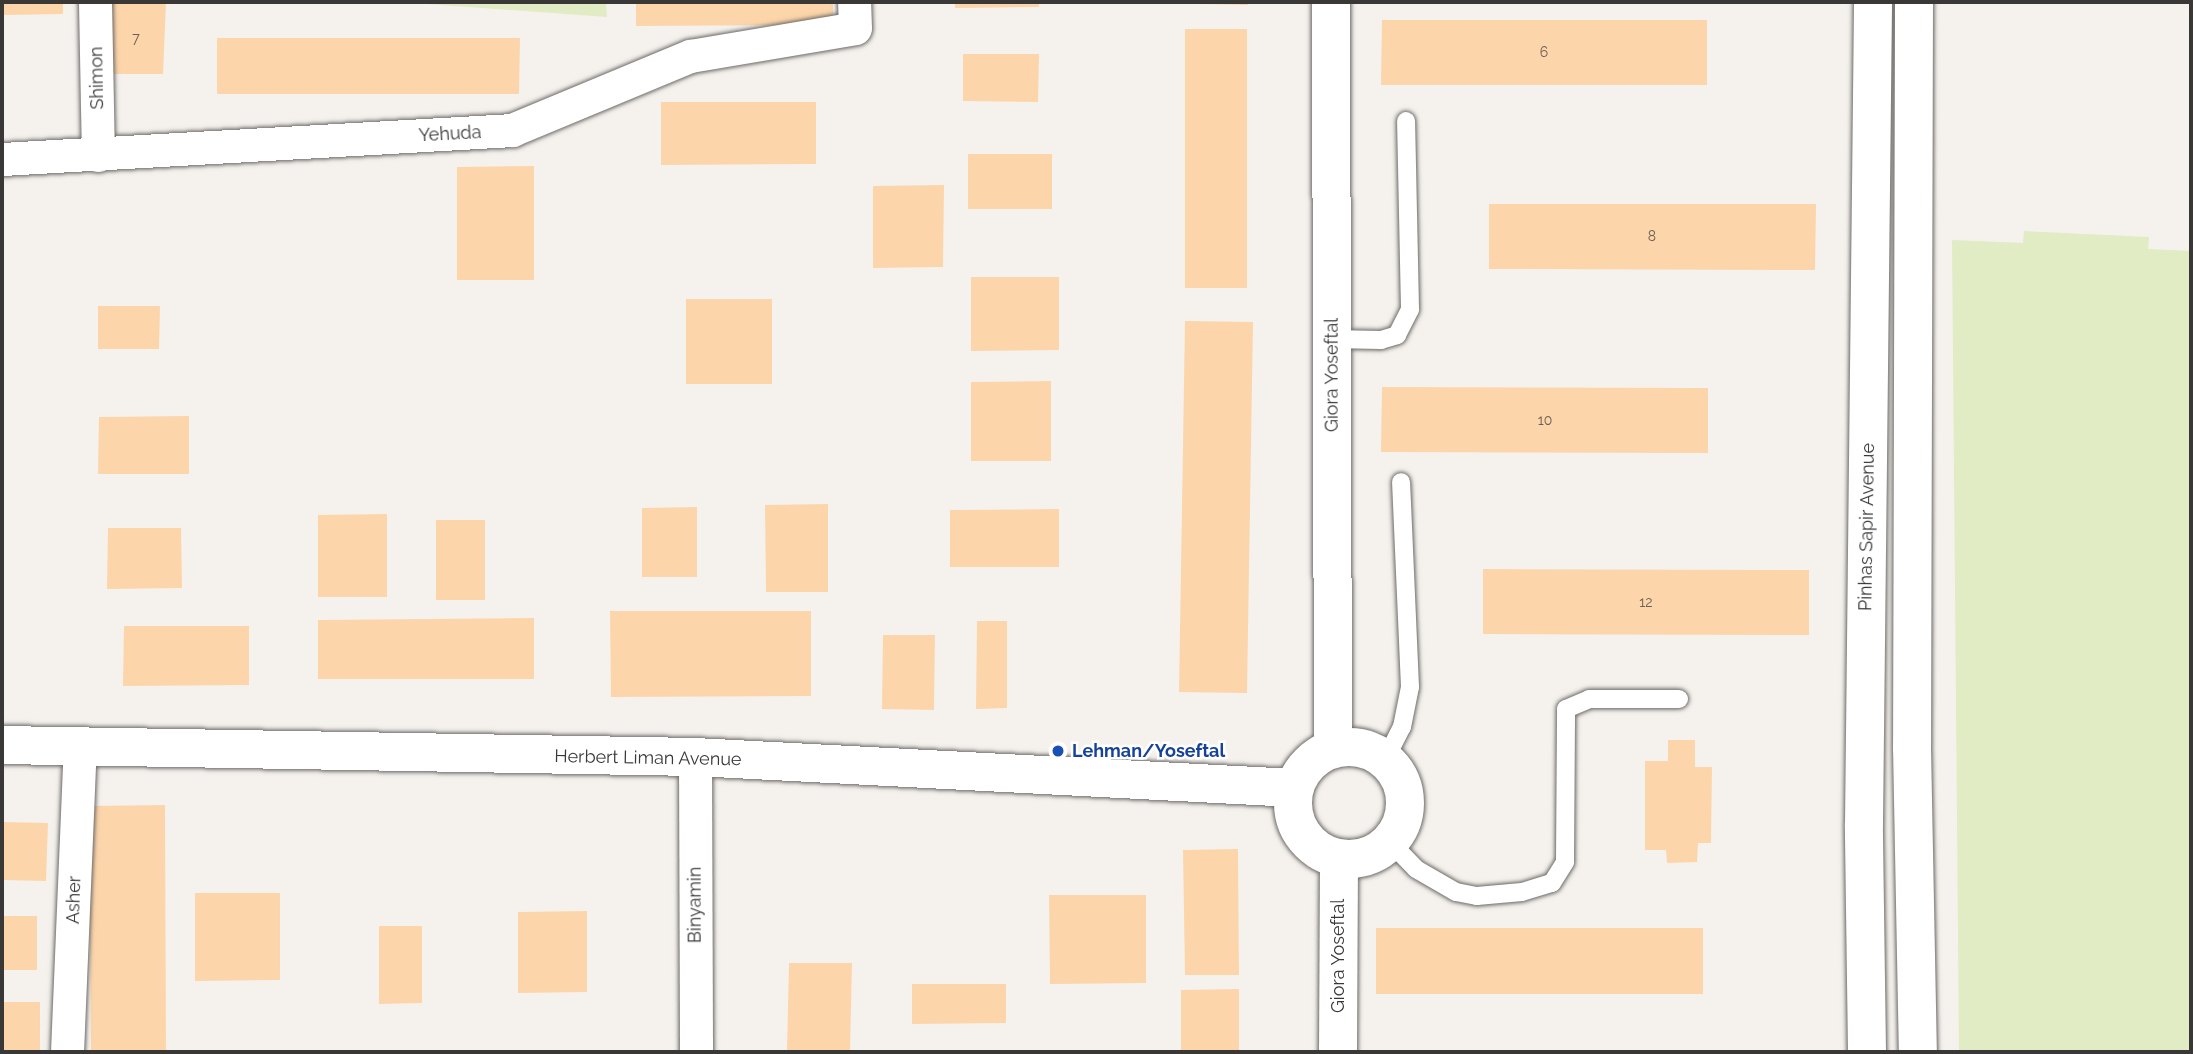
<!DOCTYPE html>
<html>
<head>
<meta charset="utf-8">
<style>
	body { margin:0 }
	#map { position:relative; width:2193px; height:1054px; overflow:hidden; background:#f5f2ee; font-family:Raleway,sans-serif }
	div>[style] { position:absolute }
	.green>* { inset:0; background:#e1ebc4 }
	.building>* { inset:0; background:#fdd5aa }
	.roads { filter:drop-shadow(0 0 2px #6d6a67) drop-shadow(0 0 2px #6d6a67) }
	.lane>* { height:18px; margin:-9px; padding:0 9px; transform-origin:9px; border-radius:9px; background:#fff }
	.street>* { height:33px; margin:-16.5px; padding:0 16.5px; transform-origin:16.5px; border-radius:16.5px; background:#fff }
	.secondary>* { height:38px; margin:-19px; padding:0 19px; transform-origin:19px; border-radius:19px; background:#fff }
	.secondary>.ring { margin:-19px; padding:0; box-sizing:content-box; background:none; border:38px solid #fff; border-radius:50% }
	.dots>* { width:19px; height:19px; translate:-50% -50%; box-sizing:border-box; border:4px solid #fff; border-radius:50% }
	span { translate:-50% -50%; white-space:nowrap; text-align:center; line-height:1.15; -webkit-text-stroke:5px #fff; paint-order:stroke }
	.number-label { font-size:14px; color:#6b5f54 }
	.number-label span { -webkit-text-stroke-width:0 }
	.street-label { font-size:18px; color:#3a3837 }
	.transit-label { font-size:18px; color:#164399; font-weight:700 }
	.left { translate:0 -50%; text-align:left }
	.frame { position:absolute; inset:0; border:4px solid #3a3837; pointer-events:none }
</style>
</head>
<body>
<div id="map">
	<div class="green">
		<i style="clip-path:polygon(399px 2px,606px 2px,607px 17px)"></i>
		<i style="clip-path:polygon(2024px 231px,2149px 237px,2148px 249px,2191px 251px,2191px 1052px,1959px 1052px,1952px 240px,2023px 243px)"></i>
	</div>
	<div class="building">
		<i style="clip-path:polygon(2px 2px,63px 2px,63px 14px,2px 15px)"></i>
		<i style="clip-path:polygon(110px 2px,166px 2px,163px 74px,106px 74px)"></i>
		<i style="clip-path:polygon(636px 2px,833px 2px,833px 25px,636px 26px)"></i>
		<i style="clip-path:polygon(955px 2px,1039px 2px,1039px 7px,955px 8px)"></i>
		<i style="clip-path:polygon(1198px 2px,1248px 2px,1248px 5px,1198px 4px)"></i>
		<i style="clip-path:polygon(1382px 20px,1707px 20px,1707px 85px,1381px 85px)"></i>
		<i style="clip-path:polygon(1185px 29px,1247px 29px,1247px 288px,1185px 288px)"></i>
		<i style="clip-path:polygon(217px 38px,520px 38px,519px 94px,217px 94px)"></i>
		<i style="clip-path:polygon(963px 54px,1039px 54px,1038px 102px,963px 101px)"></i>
		<i style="clip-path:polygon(661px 102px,816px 102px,816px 164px,661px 165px)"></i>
		<i style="clip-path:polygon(968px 154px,1052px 154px,1052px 209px,968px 209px)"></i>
		<i style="clip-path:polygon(534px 166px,534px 280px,457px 280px,457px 167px)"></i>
		<i style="clip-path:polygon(944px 185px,943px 267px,873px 268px,873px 186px)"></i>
		<i style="clip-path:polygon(1489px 204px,1816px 204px,1815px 270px,1489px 269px)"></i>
		<i style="clip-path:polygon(971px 277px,1059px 277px,1059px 350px,971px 351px)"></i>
		<i style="clip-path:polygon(686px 299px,772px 299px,772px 384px,686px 384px)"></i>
		<i style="clip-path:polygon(98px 306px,160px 306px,159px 349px,98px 349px)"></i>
		<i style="clip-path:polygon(1185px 321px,1253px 322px,1247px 693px,1179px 692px)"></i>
		<i style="clip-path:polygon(1051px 381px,1051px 461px,971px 461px,971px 382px)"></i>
		<i style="clip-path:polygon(1382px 387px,1708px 388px,1708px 453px,1381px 452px)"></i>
		<i style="clip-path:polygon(189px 416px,189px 474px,98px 474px,99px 417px)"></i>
		<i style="clip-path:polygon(828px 504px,828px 592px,766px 592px,765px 505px)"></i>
		<i style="clip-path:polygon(697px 507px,697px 577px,642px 577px,642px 508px)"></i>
		<i style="clip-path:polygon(1059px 509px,1059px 567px,950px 567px,950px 510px)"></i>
		<i style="clip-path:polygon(387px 514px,387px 597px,318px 597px,318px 515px)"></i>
		<i style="clip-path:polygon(436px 520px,485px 520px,485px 600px,436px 600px)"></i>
		<i style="clip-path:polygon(108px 528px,181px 528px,182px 588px,107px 589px)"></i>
		<i style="clip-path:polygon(1483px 569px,1809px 570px,1809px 635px,1483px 634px)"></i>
		<i style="clip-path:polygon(610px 611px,811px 611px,811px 696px,611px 697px)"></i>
		<i style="clip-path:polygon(534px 618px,534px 679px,318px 679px,318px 620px)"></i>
		<i style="clip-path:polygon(977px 621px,1007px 621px,1007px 708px,976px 709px)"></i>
		<i style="clip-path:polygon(124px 626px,249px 626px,249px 685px,123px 686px)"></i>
		<i style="clip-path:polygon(883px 635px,935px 635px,934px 710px,882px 709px)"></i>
		<i style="clip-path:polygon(1668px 740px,1695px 740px,1695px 767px,1712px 767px,1711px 843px,1698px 843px,1697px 862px,1667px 863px,1666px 850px,1645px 850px,1645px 761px,1668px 761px)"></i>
		<i style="clip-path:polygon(165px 805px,166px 1052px,91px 1052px,89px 806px)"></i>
		<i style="clip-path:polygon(2px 822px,48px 823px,46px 881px,2px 880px)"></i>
		<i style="clip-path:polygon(1238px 849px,1239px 975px,1185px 975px,1183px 850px)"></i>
		<i style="clip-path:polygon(195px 893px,280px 893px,280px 980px,195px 981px)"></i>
		<i style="clip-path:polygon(1049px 895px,1146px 895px,1146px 983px,1050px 984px)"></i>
		<i style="clip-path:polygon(587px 911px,587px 992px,518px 993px,518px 912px)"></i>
		<i style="clip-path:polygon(2px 916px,37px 916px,37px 970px,2px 970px)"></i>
		<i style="clip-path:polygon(379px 926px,422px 926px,422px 1003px,379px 1004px)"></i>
		<i style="clip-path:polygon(1376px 928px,1703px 928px,1703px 994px,1376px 994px)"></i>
		<i style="clip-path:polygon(789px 963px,852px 963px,850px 1052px,787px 1052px)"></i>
		<i style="clip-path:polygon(912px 984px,1006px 984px,1006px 1023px,912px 1024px)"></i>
		<i style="clip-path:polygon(1239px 989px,1239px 1052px,1181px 1052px,1181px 990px)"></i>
		<i style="clip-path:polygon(2px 1002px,40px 1002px,40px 1052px,2px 1052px)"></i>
	</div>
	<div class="roads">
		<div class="lane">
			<i style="left:1332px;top:339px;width:49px;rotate:1.2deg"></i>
			<i style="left:1381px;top:340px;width:17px;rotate:-17deg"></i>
			<i style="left:1397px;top:335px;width:29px;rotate:-63deg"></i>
			<i style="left:1410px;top:309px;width:188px;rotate:-91.2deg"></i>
			<i style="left:1385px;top:760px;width:37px;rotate:-63deg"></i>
			<i style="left:1402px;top:727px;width:41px;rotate:-78.7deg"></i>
			<i style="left:1410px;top:687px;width:205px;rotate:-92.5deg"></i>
			<i style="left:1390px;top:842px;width:37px;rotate:46deg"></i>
			<i style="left:1416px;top:869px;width:46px;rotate:29.9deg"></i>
			<i style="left:1456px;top:892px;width:21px;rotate:11deg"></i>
			<i style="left:1477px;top:896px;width:45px;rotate:-5.1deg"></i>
			<i style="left:1522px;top:892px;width:31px;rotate:-17deg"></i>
			<i style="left:1552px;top:883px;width:25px;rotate:-58deg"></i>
			<i style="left:1565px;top:862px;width:153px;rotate:-89.6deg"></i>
			<i style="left:1566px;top:709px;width:25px;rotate:-23deg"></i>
			<i style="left:1589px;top:699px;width:90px"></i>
		</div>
		<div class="street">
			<i style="left:95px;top:2px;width:153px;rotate:88.9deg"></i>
			<i style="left:2px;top:159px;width:511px;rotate:-3.25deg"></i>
			<i style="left:512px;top:130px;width:193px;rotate:-22.6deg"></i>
			<i style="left:690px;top:56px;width:167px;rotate:-9.6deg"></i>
			<i style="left:855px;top:28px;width:26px;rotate:-92deg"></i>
			<i style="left:695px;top:757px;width:295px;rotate:89.8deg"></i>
			<i style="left:67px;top:1052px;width:304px;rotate:-87.6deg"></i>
		</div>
		<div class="secondary">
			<i style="left:1331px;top:2px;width:747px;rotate:89.85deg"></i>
			<i style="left:1914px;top:2px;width:745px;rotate:90.15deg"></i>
			<i style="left:1912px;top:747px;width:305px;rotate:88.9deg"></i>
			<i style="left:2px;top:745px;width:693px;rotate:0.99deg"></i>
			<i style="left:695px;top:757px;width:600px;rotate:2.96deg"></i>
			<i class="ring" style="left:1293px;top:747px;width:74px;height:74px"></i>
			<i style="left:1338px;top:1052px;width:193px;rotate:-89.7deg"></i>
			<i style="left:1867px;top:1052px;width:228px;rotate:-90.8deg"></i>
			<i style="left:1864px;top:824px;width:822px;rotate:-89.37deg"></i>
		</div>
	</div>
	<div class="dots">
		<i style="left:1058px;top:751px;background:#1a4fb4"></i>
	</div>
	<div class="number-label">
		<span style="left:136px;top:38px">7</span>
		<span style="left:1544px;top:52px">6</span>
		<span style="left:1652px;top:236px">8</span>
		<span style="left:1545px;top:420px">10</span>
		<span style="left:1646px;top:602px">12</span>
	</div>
	<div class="street-label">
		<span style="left:97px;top:78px;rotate:-91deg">Shimon</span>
		<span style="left:450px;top:134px;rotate:-3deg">Yehuda</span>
		<span style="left:1332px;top:375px;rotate:-90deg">Giora Yoseftal</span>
		<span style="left:1867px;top:527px;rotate:-89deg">Pinhas Sapir Avenue</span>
		<span style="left:648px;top:758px;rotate:1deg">Herbert Liman Avenue</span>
		<span style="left:74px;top:900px;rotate:-88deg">Asher</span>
		<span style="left:695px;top:905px;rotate:-90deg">Binyamin</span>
		<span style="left:1338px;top:956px;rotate:-90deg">Giora Yoseftal</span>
	</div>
	<div class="transit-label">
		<span class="left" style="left:1072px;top:751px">Lehman/Yoseftal</span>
	</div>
	<div class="frame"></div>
</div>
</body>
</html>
